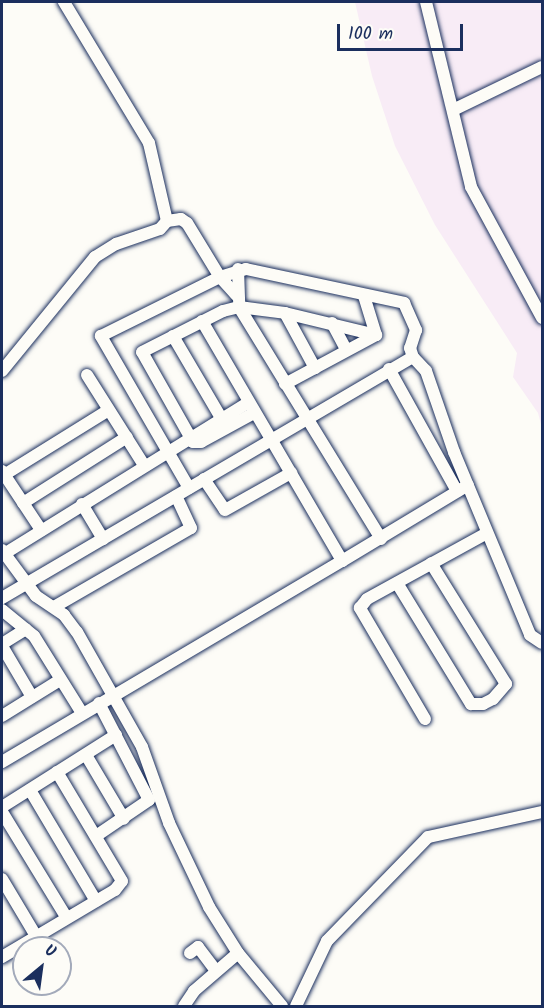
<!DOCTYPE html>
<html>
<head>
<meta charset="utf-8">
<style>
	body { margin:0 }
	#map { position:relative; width:544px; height:1008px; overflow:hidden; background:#fdfcf7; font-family:Kalam,sans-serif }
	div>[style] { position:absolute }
	.built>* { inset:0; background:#f8ecf6 }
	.roads { filter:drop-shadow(0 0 2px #1b2f5e) drop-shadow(0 0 2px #1b2f5e) }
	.minor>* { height:12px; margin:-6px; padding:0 6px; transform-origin:6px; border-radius:6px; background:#fdfcf7 }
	span { translate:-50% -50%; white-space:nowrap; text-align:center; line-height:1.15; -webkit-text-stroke:5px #fdfcf7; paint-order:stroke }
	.frame { position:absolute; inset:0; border:3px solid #1b2f5e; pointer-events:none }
	.north { position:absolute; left:12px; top:936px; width:60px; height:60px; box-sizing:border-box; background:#fdfcf7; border:2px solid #a3aaba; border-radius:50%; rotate:29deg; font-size:16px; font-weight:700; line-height:24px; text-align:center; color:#1b2f5e }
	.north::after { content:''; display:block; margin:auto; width:21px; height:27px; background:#1b2f5e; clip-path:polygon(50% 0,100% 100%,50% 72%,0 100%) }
	.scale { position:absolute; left:337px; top:24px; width:126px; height:27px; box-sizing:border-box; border:3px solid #1b2f5e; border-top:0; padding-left:8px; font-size:18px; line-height:21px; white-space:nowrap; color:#1b2f5e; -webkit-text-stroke:4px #fdfcf7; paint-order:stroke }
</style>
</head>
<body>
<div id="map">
	<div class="built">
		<i style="clip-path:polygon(355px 2px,542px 2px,542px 428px,538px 413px,513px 377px,517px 353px,435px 225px,395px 146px,372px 76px)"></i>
	</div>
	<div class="roads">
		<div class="minor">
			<i style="left:426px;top:2px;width:190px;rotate:76.3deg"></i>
			<i style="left:471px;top:187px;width:149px;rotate:61.5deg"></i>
			<i style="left:453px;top:110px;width:99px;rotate:-25.8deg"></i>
			<i style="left:167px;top:221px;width:14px;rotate:-8deg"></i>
			<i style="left:181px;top:219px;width:7px;rotate:34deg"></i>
			<i style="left:187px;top:223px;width:63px;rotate:58.6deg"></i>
			<i style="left:220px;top:277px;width:27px;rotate:-17deg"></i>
			<i style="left:246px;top:269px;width:162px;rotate:12.1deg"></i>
			<i style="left:404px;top:303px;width:30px;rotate:66deg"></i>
			<i style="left:416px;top:330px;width:19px;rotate:108deg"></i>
			<i style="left:410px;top:348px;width:9px;rotate:72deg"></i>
			<i style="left:413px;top:357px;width:19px;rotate:47deg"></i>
			<i style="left:426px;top:371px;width:86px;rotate:70.9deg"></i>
			<i style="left:454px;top:452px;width:198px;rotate:67.4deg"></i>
			<i style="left:530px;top:635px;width:14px;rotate:34deg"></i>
			<i style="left:238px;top:269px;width:38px;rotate:88deg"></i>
			<i style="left:239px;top:307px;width:272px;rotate:58.5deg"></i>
			<i style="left:285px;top:313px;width:63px;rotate:61.4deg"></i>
			<i style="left:202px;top:321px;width:278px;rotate:59.7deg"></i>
			<i style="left:342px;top:561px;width:147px;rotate:-31.1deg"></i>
			<i style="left:332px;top:323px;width:30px;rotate:62deg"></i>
			<i style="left:173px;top:336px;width:101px;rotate:59.6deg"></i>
			<i style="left:389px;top:369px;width:140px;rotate:60.9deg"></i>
			<i style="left:2px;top:371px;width:147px;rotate:-50.8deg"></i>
			<i style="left:95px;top:257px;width:25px;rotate:-32deg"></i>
			<i style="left:116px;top:244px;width:46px;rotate:-18.8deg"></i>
			<i style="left:160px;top:229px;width:11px;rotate:-49deg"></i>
			<i style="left:167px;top:221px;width:80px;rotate:-103deg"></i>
			<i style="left:149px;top:143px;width:165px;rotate:-121.1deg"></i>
			<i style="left:87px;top:375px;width:107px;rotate:57.7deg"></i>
			<i style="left:285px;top:384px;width:103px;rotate:-28.3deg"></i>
			<i style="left:376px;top:335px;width:41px;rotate:-107.1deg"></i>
			<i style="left:254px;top:413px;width:60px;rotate:151.3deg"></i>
			<i style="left:201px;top:442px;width:8px;rotate:180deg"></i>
			<i style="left:193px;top:442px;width:103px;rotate:-119.5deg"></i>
			<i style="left:142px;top:352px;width:91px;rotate:-26.8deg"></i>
			<i style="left:223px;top:311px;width:16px;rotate:-14deg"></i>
			<i style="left:239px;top:307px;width:46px;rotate:7.4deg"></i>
			<i style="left:285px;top:313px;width:94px;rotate:13.6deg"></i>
			<i style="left:2px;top:471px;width:71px;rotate:56.5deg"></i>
			<i style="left:4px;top:475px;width:123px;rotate:-31.8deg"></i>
			<i style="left:204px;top:479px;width:37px;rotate:56deg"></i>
			<i style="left:225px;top:510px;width:76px;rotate:-29.3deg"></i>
			<i style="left:189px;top:488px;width:176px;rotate:-120.1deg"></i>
			<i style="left:101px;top:336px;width:133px;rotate:-26.4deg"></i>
			<i style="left:220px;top:277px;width:25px;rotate:48deg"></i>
			<i style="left:23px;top:503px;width:123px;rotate:-32.4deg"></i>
			<i style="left:82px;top:504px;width:41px;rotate:59deg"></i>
			<i style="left:2px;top:550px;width:57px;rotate:53.5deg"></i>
			<i style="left:36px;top:596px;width:34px;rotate:34deg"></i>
			<i style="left:64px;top:615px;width:21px;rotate:53deg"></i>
			<i style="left:77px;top:632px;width:132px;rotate:60.5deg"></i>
			<i style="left:142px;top:747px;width:81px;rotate:70.4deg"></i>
			<i style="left:169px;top:823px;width:93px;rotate:64.5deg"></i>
			<i style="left:209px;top:907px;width:54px;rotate:57.8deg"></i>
			<i style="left:238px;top:953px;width:69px;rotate:50.3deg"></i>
			<i style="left:4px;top:554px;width:287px;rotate:-31.8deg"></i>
			<i style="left:397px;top:583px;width:142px;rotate:58.6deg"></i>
			<i style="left:471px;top:704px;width:12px"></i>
			<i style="left:483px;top:704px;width:11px;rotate:-27deg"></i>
			<i style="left:493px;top:699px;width:20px;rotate:-49deg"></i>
			<i style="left:506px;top:684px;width:142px;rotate:-121.8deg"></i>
			<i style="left:2px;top:598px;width:476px;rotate:-30.4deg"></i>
			<i style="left:54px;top:607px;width:158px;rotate:-30deg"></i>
			<i style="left:191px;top:528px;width:35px;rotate:-115deg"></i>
			<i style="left:2px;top:610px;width:41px;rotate:39.1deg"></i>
			<i style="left:34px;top:636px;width:91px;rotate:58.1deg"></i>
			<i style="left:2px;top:644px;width:28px;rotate:-32deg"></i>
			<i style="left:2px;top:646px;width:59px;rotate:59.5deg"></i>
			<i style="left:2px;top:716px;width:68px;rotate:-31.8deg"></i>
			<i style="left:425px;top:719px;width:129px;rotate:-120.4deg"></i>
			<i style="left:360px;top:608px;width:11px;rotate:-52deg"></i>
			<i style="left:367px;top:599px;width:137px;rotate:-28.8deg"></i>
			<i style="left:86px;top:755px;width:74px;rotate:59.3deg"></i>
			<i style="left:2px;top:762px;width:395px;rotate:-30.6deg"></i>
			<i style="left:30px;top:790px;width:129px;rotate:59.3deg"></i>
			<i style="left:2px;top:807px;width:135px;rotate:-32.3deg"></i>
			<i style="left:2px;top:812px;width:123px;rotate:58.6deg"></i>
			<i style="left:96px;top:836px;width:64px;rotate:-34.2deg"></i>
			<i style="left:149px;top:800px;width:109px;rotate:-117.3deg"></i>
			<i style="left:2px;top:879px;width:66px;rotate:59.2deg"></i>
			<i style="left:190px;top:953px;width:10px;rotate:-37deg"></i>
			<i style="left:198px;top:947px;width:30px;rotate:53deg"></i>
			<i style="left:2px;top:957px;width:131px;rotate:-30.7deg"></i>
			<i style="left:115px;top:890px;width:11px;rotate:-52deg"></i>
			<i style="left:122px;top:881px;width:127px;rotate:-120.8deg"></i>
			<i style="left:184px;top:1006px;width:18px;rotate:-56deg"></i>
			<i style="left:194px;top:991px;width:58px;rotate:-40.8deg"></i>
			<i style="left:296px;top:1006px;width:72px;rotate:-64.5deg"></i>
			<i style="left:327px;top:941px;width:145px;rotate:-45.8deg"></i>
			<i style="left:428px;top:837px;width:117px;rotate:-12.4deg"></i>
		</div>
	</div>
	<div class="frame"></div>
	<div class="north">U</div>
	<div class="scale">100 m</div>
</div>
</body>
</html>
